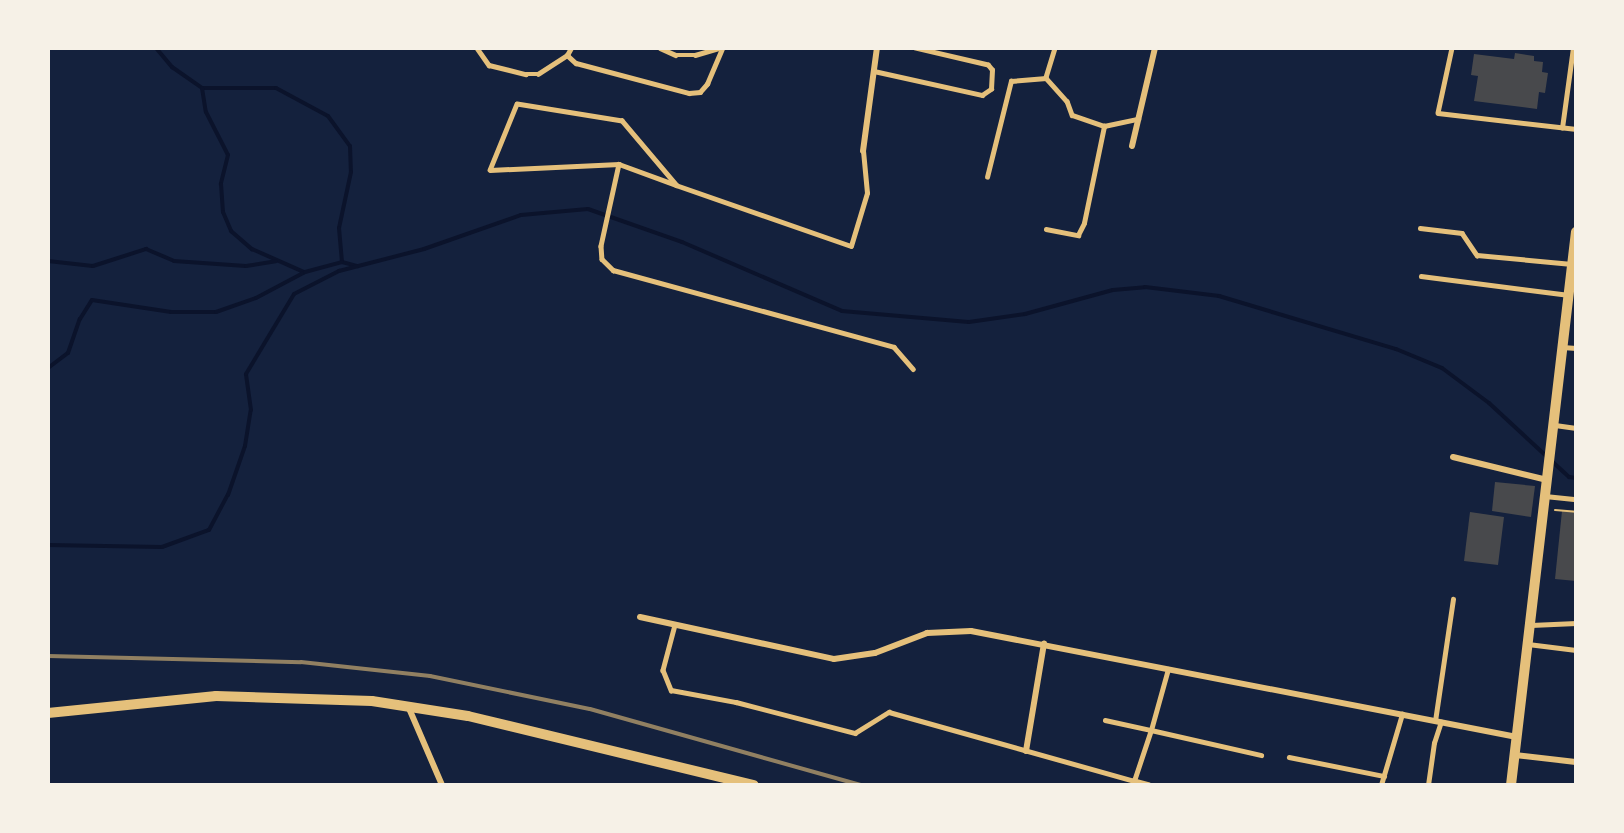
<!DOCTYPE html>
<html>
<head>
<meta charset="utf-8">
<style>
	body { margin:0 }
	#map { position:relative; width:1624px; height:833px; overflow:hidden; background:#14213d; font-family:"Exo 2",sans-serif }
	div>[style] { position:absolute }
	.stream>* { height:4px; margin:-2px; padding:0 2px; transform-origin:2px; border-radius:2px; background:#0b132b }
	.building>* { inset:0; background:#48494c }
	.path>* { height:2px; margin:-1px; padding:0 1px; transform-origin:1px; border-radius:1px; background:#e5c07b }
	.service>* { height:4.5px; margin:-2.25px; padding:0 2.25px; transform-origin:2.25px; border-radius:2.25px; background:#e5c07b }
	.minor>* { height:6px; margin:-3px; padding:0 3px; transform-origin:3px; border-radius:3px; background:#e5c07b }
	.tertiary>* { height:10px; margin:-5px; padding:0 5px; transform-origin:5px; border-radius:5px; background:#e5c07b }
	.rail>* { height:4px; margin:-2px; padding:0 2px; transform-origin:2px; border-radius:2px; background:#918062 }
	span { translate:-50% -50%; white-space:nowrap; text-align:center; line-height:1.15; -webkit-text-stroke:6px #f6f1e7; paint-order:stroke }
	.frame { position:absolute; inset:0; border:50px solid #f6f1e7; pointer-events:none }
</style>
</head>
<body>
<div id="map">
	<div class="stream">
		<i style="left:156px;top:48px;width:25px;rotate:50deg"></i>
		<i style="left:172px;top:67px;width:37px;rotate:35deg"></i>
		<i style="left:202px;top:88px;width:74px"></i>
		<i style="left:276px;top:88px;width:59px;rotate:28.3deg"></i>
		<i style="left:328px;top:116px;width:37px;rotate:54deg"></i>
		<i style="left:350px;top:146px;width:26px;rotate:88deg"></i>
		<i style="left:351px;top:172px;width:57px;rotate:102.1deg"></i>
		<i style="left:339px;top:228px;width:34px;rotate:85deg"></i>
		<i style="left:342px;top:262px;width:16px;rotate:15deg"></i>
		<i style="left:202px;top:88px;width:24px;rotate:81deg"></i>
		<i style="left:206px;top:112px;width:48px;rotate:62.9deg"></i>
		<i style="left:228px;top:155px;width:30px;rotate:104deg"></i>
		<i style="left:221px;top:184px;width:28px;rotate:86deg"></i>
		<i style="left:223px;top:212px;width:21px;rotate:67deg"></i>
		<i style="left:231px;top:231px;width:28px;rotate:41deg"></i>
		<i style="left:252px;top:249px;width:57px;rotate:23.9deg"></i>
		<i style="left:48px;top:261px;width:45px;rotate:6.3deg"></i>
		<i style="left:93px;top:266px;width:56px;rotate:-17.8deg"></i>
		<i style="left:146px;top:249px;width:30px;rotate:23deg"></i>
		<i style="left:174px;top:261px;width:72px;rotate:4deg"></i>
		<i style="left:246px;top:266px;width:30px;rotate:-9deg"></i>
		<i style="left:48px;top:368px;width:25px;rotate:-37deg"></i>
		<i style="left:68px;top:353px;width:36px;rotate:-71deg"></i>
		<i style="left:80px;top:319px;width:22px;rotate:-58deg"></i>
		<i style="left:92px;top:300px;width:80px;rotate:8.6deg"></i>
		<i style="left:171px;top:312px;width:45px"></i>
		<i style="left:216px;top:312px;width:42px;rotate:-19.3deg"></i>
		<i style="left:256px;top:298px;width:55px;rotate:-28deg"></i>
		<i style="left:305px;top:272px;width:38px;rotate:-15deg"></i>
		<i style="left:48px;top:545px;width:114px;rotate:1deg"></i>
		<i style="left:162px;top:547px;width:50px;rotate:-19.9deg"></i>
		<i style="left:209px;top:530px;width:40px;rotate:-62deg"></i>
		<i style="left:228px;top:495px;width:52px;rotate:-70.9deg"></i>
		<i style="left:245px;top:446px;width:36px;rotate:-81deg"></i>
		<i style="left:251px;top:410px;width:36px;rotate:-98deg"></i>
		<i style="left:246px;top:374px;width:93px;rotate:-59deg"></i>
		<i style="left:294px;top:294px;width:51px;rotate:-27.1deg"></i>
		<i style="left:339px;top:271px;width:88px;rotate:-14.5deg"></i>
		<i style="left:424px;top:249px;width:103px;rotate:-19.3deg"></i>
		<i style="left:521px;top:215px;width:67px;rotate:-5.1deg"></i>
		<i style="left:588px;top:209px;width:100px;rotate:19.3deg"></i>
		<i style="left:682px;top:242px;width:174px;rotate:23.3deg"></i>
		<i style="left:842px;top:311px;width:127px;rotate:5deg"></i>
		<i style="left:969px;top:322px;width:57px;rotate:-8.1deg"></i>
		<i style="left:1025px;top:314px;width:91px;rotate:-15.3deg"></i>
		<i style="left:1113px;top:290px;width:32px;rotate:-5deg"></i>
		<i style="left:1145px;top:287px;width:75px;rotate:6.9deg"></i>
		<i style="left:1219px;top:296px;width:185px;rotate:16.7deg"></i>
		<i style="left:1396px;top:349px;width:50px;rotate:22.4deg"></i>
		<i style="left:1442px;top:368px;width:59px;rotate:36.7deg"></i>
		<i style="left:1489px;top:403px;width:109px;rotate:42.8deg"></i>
		<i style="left:1569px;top:477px;width:7px;rotate:8deg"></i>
	</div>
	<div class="building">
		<i style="clip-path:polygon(1515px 53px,1534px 56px,1534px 61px,1543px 62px,1542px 72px,1548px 73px,1545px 93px,1539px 92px,1537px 109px,1474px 101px,1478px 76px,1471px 75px,1474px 54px,1514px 59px)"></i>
		<i style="clip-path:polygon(1495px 482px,1535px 486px,1531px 517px,1492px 511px)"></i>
		<i style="clip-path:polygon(1562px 511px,1576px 512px,1576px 581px,1555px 579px)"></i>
		<i style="clip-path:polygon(1470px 512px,1504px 517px,1498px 565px,1464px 561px)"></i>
	</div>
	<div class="path">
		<i style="left:1555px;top:510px;width:21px;rotate:5deg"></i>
	</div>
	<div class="service">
		<i style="left:477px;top:48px;width:21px;rotate:55deg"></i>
		<i style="left:489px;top:65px;width:38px;rotate:14deg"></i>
		<i style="left:526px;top:74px;width:12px"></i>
		<i style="left:538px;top:74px;width:35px;rotate:-33deg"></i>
		<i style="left:567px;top:55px;width:8px;rotate:-60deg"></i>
		<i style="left:660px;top:48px;width:17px;rotate:24deg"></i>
		<i style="left:676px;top:55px;width:19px"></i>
		<i style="left:695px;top:55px;width:25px;rotate:-16deg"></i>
		<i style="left:1055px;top:48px;width:31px;rotate:107deg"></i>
		<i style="left:1046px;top:78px;width:31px;rotate:48deg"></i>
		<i style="left:1067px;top:101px;width:15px;rotate:70deg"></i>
		<i style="left:1072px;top:115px;width:34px;rotate:19deg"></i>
		<i style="left:1452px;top:48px;width:66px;rotate:102.2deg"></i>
		<i style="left:1438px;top:113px;width:139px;rotate:6.6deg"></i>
		<i style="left:567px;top:55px;width:12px;rotate:42deg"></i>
		<i style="left:576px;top:63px;width:117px;rotate:14.9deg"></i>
		<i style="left:689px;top:93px;width:11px;rotate:-5deg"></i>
		<i style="left:700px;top:92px;width:11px;rotate:-49deg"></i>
		<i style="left:707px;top:84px;width:39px;rotate:-67deg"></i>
		<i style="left:874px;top:71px;width:111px;rotate:12.5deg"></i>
		<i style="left:982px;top:95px;width:11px;rotate:-34deg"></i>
		<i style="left:991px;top:89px;width:19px;rotate:-87deg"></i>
		<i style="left:992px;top:70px;width:6px;rotate:-129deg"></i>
		<i style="left:988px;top:65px;width:75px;rotate:-166.9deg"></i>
		<i style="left:1562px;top:128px;width:81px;rotate:-82.2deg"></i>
		<i style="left:619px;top:164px;width:84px;rotate:102.4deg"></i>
		<i style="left:601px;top:246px;width:13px;rotate:86deg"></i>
		<i style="left:602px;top:259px;width:16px;rotate:45deg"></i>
		<i style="left:613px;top:270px;width:291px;rotate:15.3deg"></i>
		<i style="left:894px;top:347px;width:29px;rotate:49deg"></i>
		<i style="left:987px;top:177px;width:99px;rotate:-76deg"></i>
		<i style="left:1011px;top:81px;width:35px;rotate:-5deg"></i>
		<i style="left:676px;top:185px;width:84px;rotate:-130.2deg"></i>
		<i style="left:622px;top:121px;width:106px;rotate:-170.8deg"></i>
		<i style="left:517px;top:104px;width:71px;rotate:112.2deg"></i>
		<i style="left:490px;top:170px;width:129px;rotate:-2.7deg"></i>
		<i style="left:619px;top:164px;width:61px;rotate:20.2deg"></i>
		<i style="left:676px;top:185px;width:185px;rotate:19.2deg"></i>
		<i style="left:851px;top:246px;width:55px;rotate:-73.2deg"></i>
		<i style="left:867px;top:193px;width:42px;rotate:-95.4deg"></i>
		<i style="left:1420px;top:228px;width:42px;rotate:6.8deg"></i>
		<i style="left:1462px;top:233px;width:27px;rotate:56deg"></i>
		<i style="left:1477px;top:255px;width:95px;rotate:5.4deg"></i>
		<i style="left:1046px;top:229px;width:33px;rotate:11deg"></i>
		<i style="left:1078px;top:235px;width:13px;rotate:-63deg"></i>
		<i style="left:1084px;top:223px;width:99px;rotate:-78.3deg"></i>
		<i style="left:1104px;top:126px;width:35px;rotate:-12deg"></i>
		<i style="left:1421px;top:276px;width:149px;rotate:7.3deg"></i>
		<i style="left:1562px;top:347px;width:14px;rotate:4deg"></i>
		<i style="left:1555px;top:425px;width:21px;rotate:8deg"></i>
		<i style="left:1545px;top:496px;width:31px;rotate:6deg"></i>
		<i style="left:675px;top:625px;width:47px;rotate:104.9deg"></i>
		<i style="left:663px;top:670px;width:22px;rotate:68deg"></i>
		<i style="left:671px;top:690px;width:66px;rotate:10.5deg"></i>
		<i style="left:736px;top:702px;width:123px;rotate:14.6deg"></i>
		<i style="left:855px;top:733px;width:40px;rotate:-32deg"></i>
		<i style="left:889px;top:712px;width:255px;rotate:15.7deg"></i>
		<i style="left:1531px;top:625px;width:45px;rotate:-2.5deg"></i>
		<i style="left:1528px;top:644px;width:48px;rotate:7.1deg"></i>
		<i style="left:1105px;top:720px;width:47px;rotate:12.3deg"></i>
		<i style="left:1151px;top:730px;width:63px;rotate:-74.4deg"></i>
		<i style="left:1435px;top:721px;width:123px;rotate:-81.6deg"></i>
		<i style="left:1289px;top:757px;width:97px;rotate:11.3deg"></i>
		<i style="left:1149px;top:785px;width:16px;rotate:-165deg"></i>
		<i style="left:1134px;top:781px;width:54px;rotate:-71.6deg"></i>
		<i style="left:1151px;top:730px;width:113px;rotate:12.8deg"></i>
		<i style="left:1381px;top:785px;width:74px;rotate:-73.5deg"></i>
		<i style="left:1428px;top:785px;width:42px;rotate:-81.9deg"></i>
		<i style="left:1434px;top:743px;width:22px;rotate:-72deg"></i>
	</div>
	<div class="minor">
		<i style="left:1132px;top:146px;width:101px;rotate:-76.8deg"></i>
		<i style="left:863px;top:151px;width:104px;rotate:-82.3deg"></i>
		<i style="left:1453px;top:457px;width:97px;rotate:13.7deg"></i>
		<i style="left:640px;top:617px;width:198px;rotate:12.2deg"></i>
		<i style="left:834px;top:659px;width:41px;rotate:-8.3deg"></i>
		<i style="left:875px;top:653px;width:56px;rotate:-21deg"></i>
		<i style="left:927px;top:633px;width:44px;rotate:-2.6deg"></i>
		<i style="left:971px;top:631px;width:556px;rotate:10.99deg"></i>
		<i style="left:408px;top:706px;width:86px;rotate:66.7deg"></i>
		<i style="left:1026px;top:751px;width:109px;rotate:-80.5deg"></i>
		<i style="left:1515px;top:755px;width:61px;rotate:6.5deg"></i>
	</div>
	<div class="tertiary">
		<i style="left:48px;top:713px;width:169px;rotate:-5.8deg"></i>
		<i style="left:216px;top:696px;width:156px;rotate:1.8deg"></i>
		<i style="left:372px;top:701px;width:97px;rotate:8.9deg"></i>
		<i style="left:468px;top:716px;width:294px;rotate:13.6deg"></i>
		<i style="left:1511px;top:785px;width:557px;rotate:-83.3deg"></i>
	</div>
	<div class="rail">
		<i style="left:48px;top:656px;width:253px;rotate:1.4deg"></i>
		<i style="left:301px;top:662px;width:130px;rotate:6.2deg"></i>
		<i style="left:430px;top:676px;width:163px;rotate:11.7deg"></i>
		<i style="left:590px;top:709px;width:281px;rotate:15.7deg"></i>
	</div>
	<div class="frame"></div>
</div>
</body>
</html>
